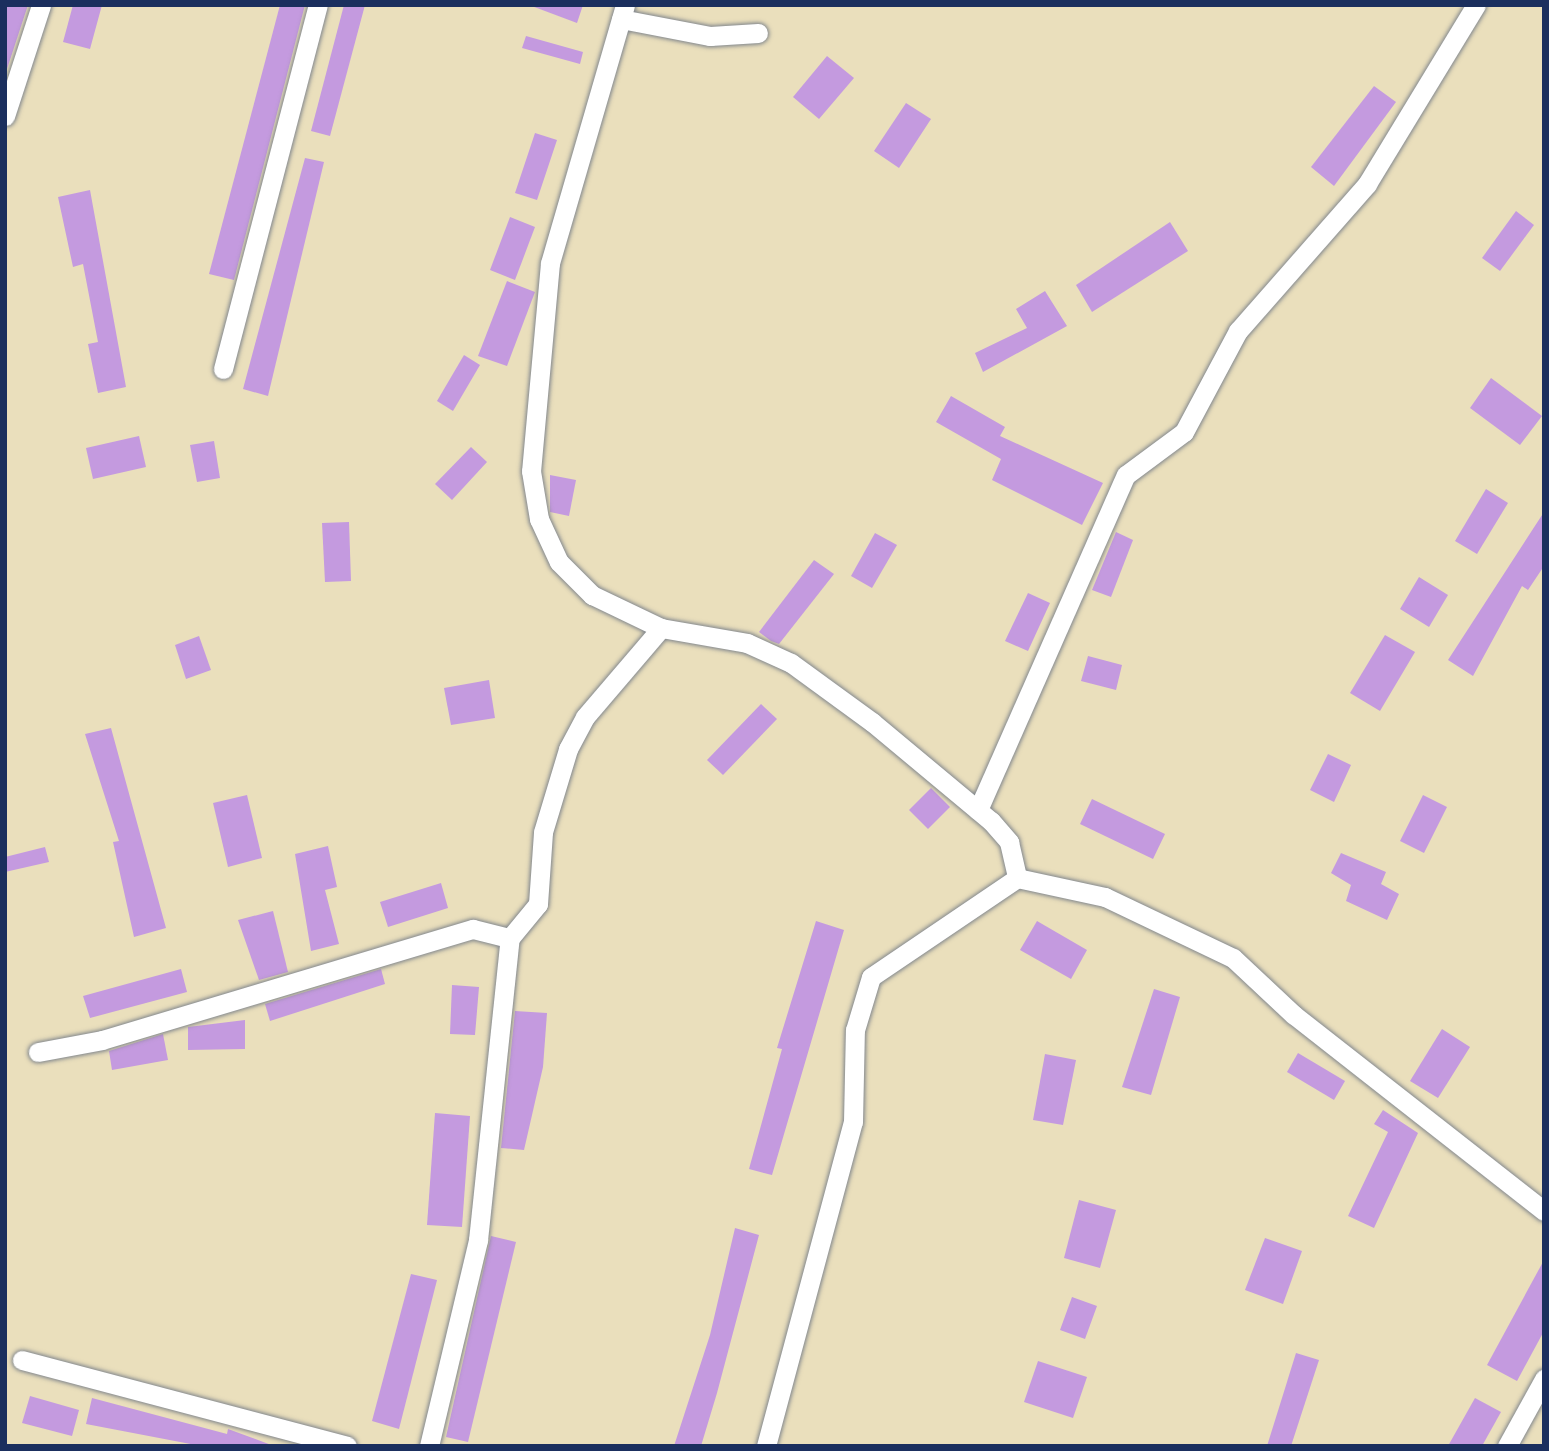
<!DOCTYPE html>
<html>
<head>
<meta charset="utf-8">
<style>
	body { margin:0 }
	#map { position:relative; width:1549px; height:1451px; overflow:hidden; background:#eadfbc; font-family:"Architects Daughter",sans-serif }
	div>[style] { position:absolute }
	.building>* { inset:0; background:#c49adf }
	.roads { filter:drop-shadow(0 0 2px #82878d) drop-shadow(0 0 2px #82878d) }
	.minor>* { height:19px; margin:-9.5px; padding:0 9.5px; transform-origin:9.5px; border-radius:9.5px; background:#fff }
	span { translate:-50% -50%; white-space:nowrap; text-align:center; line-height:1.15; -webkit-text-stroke:7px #f7f3e8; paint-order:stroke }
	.frame { position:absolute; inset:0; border:7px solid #1b2f5e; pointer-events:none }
</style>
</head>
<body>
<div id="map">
	<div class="building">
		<i style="clip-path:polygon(5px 5px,28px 5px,6px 72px,5px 72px)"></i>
		<i style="clip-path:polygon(73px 5px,102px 5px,90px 49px,63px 42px)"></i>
		<i style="clip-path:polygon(280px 5px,305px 5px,234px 280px,209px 274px)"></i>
		<i style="clip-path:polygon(344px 5px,365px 5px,330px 136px,311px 131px)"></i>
		<i style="clip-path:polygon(529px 5px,583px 5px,577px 23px)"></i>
		<i style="clip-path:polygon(526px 36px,583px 52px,580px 64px,522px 48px)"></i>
		<i style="clip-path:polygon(827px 56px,854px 78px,819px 119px,793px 97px)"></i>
		<i style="clip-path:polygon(1374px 86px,1396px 102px,1334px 186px,1311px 167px)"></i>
		<i style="clip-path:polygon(906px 103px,931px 119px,899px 168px,874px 151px)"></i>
		<i style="clip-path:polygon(535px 133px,557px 140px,537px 200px,515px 193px)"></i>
		<i style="clip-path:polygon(305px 158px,324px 162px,268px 396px,243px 389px)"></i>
		<i style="clip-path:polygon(90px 190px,126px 387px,98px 393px,88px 344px,98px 342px,83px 264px,73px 267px,58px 197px)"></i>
		<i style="clip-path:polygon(1516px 211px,1534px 225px,1500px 271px,1482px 258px)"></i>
		<i style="clip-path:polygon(510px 217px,535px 227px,515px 280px,490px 270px)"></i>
		<i style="clip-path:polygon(1170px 222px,1188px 251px,1092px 312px,1076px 285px)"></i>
		<i style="clip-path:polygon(507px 281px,535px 292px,507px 366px,478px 356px)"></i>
		<i style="clip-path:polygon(1045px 291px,1067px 326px,983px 372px,975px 353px,1027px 328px,1016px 309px)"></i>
		<i style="clip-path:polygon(464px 355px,480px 365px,453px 411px,437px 401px)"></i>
		<i style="clip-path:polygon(1491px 378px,1542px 416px,1520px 445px,1470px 408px)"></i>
		<i style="clip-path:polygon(951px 396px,1005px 427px,1000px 436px,1103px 483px,1082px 525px,992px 480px,1001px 459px,936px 422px)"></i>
		<i style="clip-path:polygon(139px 436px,146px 467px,93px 479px,86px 448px)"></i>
		<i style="clip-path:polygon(214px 441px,220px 478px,197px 482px,190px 445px)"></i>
		<i style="clip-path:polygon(471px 447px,487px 462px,452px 500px,435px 484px)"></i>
		<i style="clip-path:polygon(550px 475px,576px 480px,569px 516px,550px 512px)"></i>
		<i style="clip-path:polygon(1486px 489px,1508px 503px,1477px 554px,1455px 541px)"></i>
		<i style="clip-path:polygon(1544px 512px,1544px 566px,1528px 590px,1522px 586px,1473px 676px,1448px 660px)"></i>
		<i style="clip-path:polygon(349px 522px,351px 581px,325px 582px,322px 523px)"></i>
		<i style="clip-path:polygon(1116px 532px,1133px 540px,1111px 597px,1092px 590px)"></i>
		<i style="clip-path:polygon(875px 533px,897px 545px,872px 588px,851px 576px)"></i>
		<i style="clip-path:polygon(814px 560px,834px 574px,779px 644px,771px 641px,759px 632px)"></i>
		<i style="clip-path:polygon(1419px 577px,1448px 595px,1429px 627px,1400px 609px)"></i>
		<i style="clip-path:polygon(1028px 593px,1050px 603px,1028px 651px,1005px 641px)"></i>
		<i style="clip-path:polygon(1385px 635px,1415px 652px,1380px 711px,1350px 693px)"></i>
		<i style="clip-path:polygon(199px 636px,211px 670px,186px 679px,175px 645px)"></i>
		<i style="clip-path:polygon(1088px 656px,1122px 665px,1116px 690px,1081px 681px)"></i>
		<i style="clip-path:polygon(489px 680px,495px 718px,451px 725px,444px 688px)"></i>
		<i style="clip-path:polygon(761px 704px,777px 719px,723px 775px,707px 760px)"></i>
		<i style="clip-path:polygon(111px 728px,166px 928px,134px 937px,113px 842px,119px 841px,85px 734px)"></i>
		<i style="clip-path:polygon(1328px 754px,1351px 765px,1334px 802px,1310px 790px)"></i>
		<i style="clip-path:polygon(931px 788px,950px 807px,928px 829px,909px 810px)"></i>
		<i style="clip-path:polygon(247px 795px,262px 858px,228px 867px,213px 803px)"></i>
		<i style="clip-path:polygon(1423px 795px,1447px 807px,1424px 853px,1400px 841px)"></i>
		<i style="clip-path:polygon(1092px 799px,1165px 834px,1153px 859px,1080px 824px)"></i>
		<i style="clip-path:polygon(328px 846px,337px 887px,325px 890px,339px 944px,311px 951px,295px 854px)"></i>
		<i style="clip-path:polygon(45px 847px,49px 862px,5px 872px,5px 857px)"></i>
		<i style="clip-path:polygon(1341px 853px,1386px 872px,1381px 884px,1399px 894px,1387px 920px,1346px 901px,1351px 885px,1331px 873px)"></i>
		<i style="clip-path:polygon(441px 883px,448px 908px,388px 927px,380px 902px)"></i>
		<i style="clip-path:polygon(273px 911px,288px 972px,259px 980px,238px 920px)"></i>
		<i style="clip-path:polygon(816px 921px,844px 930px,772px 1175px,749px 1169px,782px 1049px,777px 1048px)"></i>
		<i style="clip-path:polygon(1037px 921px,1087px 950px,1071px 979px,1020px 950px)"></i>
		<i style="clip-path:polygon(181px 969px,187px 992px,90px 1018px,83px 996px)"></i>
		<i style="clip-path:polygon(381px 969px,385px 984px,270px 1021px,265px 1004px)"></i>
		<i style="clip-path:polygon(452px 985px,479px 987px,475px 1035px,450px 1034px)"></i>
		<i style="clip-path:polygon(1154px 989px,1180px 997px,1151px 1095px,1122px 1087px)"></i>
		<i style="clip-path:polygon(515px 1011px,547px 1013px,543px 1067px,524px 1150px,501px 1148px)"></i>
		<i style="clip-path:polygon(245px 1020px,245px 1049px,188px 1050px,188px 1027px)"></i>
		<i style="clip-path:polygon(1442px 1029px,1470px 1047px,1438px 1098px,1410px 1081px)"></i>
		<i style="clip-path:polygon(163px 1034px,168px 1060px,112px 1070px,109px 1051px)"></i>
		<i style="clip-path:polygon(1298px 1053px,1345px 1081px,1334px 1100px,1287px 1072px)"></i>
		<i style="clip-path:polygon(1045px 1054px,1076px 1060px,1063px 1125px,1033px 1120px)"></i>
		<i style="clip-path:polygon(1383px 1110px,1418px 1133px,1374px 1228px,1348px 1216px,1388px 1132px,1374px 1124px)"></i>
		<i style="clip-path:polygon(435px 1113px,470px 1116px,462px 1227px,427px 1225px)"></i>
		<i style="clip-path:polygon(1079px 1200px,1116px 1210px,1100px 1268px,1064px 1258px)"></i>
		<i style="clip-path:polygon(735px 1228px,759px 1235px,717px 1393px,701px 1446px,674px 1446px,710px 1335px)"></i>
		<i style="clip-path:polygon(491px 1236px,516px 1242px,468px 1442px,446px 1437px)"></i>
		<i style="clip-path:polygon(1265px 1238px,1302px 1251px,1283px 1304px,1245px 1290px)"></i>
		<i style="clip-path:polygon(1544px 1260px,1544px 1331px,1517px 1381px,1487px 1365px)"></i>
		<i style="clip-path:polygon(411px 1274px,437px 1280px,399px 1429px,372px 1421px)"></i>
		<i style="clip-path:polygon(1072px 1297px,1097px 1306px,1085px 1339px,1060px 1330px)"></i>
		<i style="clip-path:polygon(1296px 1353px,1319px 1360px,1291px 1446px,1267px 1446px)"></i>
		<i style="clip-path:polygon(1038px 1361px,1087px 1377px,1073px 1418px,1024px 1402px)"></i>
		<i style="clip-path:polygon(30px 1396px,79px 1410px,72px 1436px,22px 1423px)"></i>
		<i style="clip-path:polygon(92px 1398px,227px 1434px,228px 1429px,274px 1446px,201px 1446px,86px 1424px)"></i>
		<i style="clip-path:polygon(1475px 1398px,1501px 1412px,1482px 1446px,1448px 1446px)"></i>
	</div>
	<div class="roads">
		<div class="minor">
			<i style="left:625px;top:5px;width:269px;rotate:106.2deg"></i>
			<i style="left:550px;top:263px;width:209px;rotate:95.2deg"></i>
			<i style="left:531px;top:471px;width:49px;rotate:80.5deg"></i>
			<i style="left:539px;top:519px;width:47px;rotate:65.1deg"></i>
			<i style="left:559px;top:562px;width:47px;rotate:45deg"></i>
			<i style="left:592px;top:595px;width:76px;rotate:25.6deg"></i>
			<i style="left:661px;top:628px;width:87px;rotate:9.9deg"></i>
			<i style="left:747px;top:643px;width:48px;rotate:24.4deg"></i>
			<i style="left:791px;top:663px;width:100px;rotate:36.1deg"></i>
			<i style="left:872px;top:722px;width:155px;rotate:39.8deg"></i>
			<i style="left:991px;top:821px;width:28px;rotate:49deg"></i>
			<i style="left:1009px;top:842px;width:37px;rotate:77deg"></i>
			<i style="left:621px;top:19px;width:91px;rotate:10.8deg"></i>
			<i style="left:710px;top:36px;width:48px;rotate:-3.6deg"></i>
			<i style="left:5px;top:116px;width:117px;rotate:-72deg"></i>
			<i style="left:223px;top:369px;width:376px;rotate:-75.4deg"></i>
			<i style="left:978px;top:810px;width:366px;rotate:-66.2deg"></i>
			<i style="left:1126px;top:475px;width:72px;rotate:-36.6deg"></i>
			<i style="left:1184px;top:432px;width:115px;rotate:-61.9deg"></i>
			<i style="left:1238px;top:331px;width:196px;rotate:-48.7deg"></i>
			<i style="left:1367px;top:184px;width:210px;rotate:-58.7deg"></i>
			<i style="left:38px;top:1052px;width:65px;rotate:-10.6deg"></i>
			<i style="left:102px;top:1040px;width:387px;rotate:-16.7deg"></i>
			<i style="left:473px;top:929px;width:38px;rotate:14deg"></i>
			<i style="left:510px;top:938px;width:44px;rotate:-50.5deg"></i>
			<i style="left:538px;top:904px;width:72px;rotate:-86deg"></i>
			<i style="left:543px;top:832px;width:87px;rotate:-73.2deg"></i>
			<i style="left:568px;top:749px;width:36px;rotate:-62deg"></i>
			<i style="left:585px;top:717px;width:117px;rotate:-49.5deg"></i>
			<i style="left:22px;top:1360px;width:336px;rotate:14.8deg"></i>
			<i style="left:429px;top:1446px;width:212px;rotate:-76.6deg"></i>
			<i style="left:478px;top:1240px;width:304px;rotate:-84deg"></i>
			<i style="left:766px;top:1446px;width:335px;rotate:-75deg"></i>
			<i style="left:853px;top:1122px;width:92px;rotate:-88.8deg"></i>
			<i style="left:855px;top:1030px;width:55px;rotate:-73.2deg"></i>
			<i style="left:871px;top:977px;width:176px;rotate:-34.1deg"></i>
			<i style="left:1017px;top:878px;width:90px;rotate:12.2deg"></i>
			<i style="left:1105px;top:897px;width:142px;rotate:25.5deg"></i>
			<i style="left:1233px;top:958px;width:83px;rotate:43.1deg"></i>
			<i style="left:1294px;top:1015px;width:318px;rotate:38.1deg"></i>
			<i style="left:1507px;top:1446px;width:77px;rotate:-61.1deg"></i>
		</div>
	</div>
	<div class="frame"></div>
</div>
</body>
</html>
